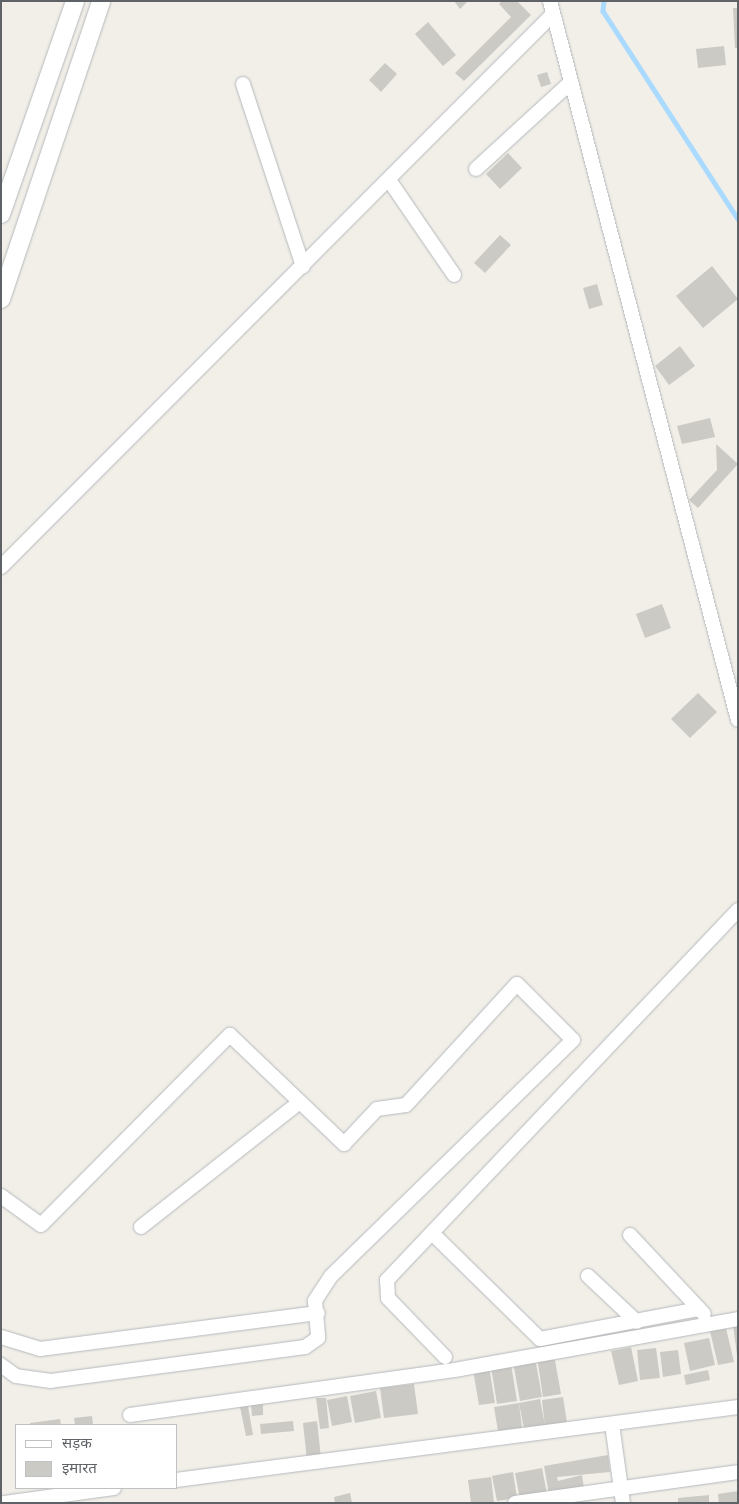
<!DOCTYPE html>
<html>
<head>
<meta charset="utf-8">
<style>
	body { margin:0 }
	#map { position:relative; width:739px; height:1504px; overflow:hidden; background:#f1efe8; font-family:Commissioner,"Noto Sans Devanagari",sans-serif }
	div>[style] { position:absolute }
	.stream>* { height:4.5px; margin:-2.25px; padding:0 2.25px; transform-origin:2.25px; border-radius:2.25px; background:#aadaff }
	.building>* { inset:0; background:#cccac5 }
	.roads { filter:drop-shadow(0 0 1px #b5b8bc) drop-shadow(0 0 1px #b5b8bc) }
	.minor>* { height:14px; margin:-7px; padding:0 7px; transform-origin:7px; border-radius:7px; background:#fff }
	.tertiary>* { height:18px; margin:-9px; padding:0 9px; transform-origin:9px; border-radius:9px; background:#fff }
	span { translate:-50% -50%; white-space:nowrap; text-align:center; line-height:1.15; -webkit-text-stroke:5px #fff; paint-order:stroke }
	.frame { position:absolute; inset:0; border:2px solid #5f6368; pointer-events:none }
	.legend { position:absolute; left:15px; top:1424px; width:162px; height:65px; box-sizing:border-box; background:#fff; border:1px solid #bfc1c3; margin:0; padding:6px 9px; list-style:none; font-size:15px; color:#5f6368 }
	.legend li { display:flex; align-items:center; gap:10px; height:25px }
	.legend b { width:25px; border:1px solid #bfc1c3 }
</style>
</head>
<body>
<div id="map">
	<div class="stream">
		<i style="left:604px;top:1px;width:10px;rotate:96deg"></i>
		<i style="left:603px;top:11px;width:248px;rotate:57deg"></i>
	</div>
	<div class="building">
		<i style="clip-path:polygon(454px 1px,468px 1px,460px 9px)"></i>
		<i style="clip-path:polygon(502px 1px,517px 1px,531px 15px,464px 81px,455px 73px,511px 17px,499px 4px)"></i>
		<i style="clip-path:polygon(733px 8px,738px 8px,738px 48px,735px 48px)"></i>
		<i style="clip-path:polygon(428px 22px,456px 55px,443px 66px,415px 34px)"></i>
		<i style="clip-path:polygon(724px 46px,726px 65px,698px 68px,696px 49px)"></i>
		<i style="clip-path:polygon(385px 63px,397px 74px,381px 92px,369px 80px)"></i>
		<i style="clip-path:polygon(547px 72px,551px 84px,541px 87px,537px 75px)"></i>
		<i style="clip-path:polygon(508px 153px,522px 168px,500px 189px,486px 174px)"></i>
		<i style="clip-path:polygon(500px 235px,511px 245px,485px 273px,474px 263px)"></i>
		<i style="clip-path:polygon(712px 266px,738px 299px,703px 328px,676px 296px)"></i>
		<i style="clip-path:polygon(597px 284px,603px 305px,589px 309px,583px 288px)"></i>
		<i style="clip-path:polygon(680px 346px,695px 366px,669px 385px,655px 366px)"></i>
		<i style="clip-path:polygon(710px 418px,715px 437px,682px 444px,677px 426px)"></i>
		<i style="clip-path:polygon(716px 444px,738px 464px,698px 508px,689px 500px,717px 470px)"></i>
		<i style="clip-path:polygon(662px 604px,671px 628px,645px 638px,636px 614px)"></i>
		<i style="clip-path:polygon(698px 693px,717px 712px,690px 738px,671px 719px)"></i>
		<i style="clip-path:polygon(725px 1324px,734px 1362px,718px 1365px,709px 1327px)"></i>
		<i style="clip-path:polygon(733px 1325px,738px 1325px,738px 1354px,737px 1355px)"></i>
		<i style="clip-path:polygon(709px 1338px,715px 1365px,690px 1371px,684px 1343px)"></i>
		<i style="clip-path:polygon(631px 1347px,638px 1381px,619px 1385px,611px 1351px)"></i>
		<i style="clip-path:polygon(656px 1348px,660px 1378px,640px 1380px,637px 1350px)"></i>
		<i style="clip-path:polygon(678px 1350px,681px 1374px,663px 1377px,660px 1352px)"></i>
		<i style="clip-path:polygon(554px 1355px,561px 1394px,543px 1397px,537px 1357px)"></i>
		<i style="clip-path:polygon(535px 1358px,542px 1397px,520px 1401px,513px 1362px)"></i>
		<i style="clip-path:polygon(511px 1364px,517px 1401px,497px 1404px,491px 1367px)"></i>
		<i style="clip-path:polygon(489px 1367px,495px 1403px,479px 1405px,473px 1370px)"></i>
		<i style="clip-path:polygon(708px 1370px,710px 1380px,686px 1385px,684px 1375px)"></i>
		<i style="clip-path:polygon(414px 1384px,418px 1414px,384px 1418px,380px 1388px)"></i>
		<i style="clip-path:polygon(376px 1391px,381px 1418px,355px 1423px,350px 1396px)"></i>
		<i style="clip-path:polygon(347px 1396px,352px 1422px,332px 1426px,327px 1400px)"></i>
		<i style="clip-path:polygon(563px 1397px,567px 1423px,545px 1427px,542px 1400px)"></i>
		<i style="clip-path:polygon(316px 1398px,326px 1398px,329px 1428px,320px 1429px)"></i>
		<i style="clip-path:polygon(540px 1399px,545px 1425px,524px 1429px,519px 1403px)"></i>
		<i style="clip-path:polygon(263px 1403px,263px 1415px,252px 1416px,251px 1404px)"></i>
		<i style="clip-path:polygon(519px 1403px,522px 1428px,498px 1431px,494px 1407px)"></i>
		<i style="clip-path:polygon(248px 1406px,253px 1435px,246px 1436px,240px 1407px)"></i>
		<i style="clip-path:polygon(92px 1416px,93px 1425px,75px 1425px,74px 1418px)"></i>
		<i style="clip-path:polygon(60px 1419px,61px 1425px,30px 1425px,30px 1423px)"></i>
		<i style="clip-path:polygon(293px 1421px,294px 1431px,261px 1434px,260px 1424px)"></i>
		<i style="clip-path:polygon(317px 1421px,321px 1458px,307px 1460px,303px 1423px)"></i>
		<i style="clip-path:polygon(608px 1455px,610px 1472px,557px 1477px,558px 1481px,582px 1475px,584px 1488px,549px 1494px,544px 1466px)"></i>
		<i style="clip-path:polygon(542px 1468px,547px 1494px,520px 1499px,515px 1473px)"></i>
		<i style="clip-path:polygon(513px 1472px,517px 1498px,497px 1501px,492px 1476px)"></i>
		<i style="clip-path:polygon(491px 1477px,494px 1503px,471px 1503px,468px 1480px)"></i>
		<i style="clip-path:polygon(738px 1491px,738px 1503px,719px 1503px,718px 1494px)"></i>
		<i style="clip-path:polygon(350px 1493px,352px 1503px,335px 1503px,334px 1497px)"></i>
		<i style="clip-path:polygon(709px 1495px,709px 1503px,678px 1503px,678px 1498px)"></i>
	</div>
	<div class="roads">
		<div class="minor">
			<i style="left:550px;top:1px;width:743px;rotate:75.35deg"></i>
			<i style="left:243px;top:84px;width:192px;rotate:71.8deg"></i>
			<i style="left:476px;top:169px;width:127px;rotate:-42.5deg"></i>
			<i style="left:389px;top:180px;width:115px;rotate:55.6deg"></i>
			<i style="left:1px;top:567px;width:780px;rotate:-45.05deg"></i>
			<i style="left:1px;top:1196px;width:49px;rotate:35.9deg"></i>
			<i style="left:41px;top:1225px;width:268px;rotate:-45.2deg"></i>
			<i style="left:230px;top:1035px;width:158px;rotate:43.7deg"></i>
			<i style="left:344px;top:1144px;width:48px;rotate:-46.7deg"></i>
			<i style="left:377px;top:1109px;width:29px;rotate:-8deg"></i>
			<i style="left:406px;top:1105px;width:164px;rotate:-47.5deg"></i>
			<i style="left:517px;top:984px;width:79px;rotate:45deg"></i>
			<i style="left:573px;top:1040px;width:338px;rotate:135.7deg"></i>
			<i style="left:331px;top:1276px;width:30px;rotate:123deg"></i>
			<i style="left:315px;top:1301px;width:37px;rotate:85deg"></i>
			<i style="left:318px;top:1338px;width:16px;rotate:145deg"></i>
			<i style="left:305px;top:1347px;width:256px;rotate:172.4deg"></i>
			<i style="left:51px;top:1381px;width:35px;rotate:-172deg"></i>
			<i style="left:16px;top:1376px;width:19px;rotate:-144deg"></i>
			<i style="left:141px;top:1227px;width:202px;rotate:-38.2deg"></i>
			<i style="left:432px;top:1233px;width:151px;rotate:44.5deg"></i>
			<i style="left:540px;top:1339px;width:162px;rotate:-10.7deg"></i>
			<i style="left:630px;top:1235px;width:108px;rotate:46.9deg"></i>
			<i style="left:588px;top:1276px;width:67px;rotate:43.2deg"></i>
			<i style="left:1px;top:1337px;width:41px;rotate:17.1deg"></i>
			<i style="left:40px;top:1349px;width:280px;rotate:-7.4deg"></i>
			<i style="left:445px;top:1357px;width:82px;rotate:-134deg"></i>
			<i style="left:388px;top:1298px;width:18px;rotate:-93deg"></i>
			<i style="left:387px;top:1280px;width:510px;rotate:-46.51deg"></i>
			<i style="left:130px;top:1415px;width:333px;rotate:-7.9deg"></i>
			<i style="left:460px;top:1369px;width:282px;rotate:-10.2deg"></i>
			<i style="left:612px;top:1424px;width:80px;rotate:82.1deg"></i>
			<i style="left:176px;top:1480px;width:567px;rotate:-7.4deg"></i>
			<i style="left:4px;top:1503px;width:111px;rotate:-7.8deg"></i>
			<i style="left:515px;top:1503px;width:225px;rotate:-7.9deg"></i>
		</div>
		<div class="tertiary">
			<i style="left:1px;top:214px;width:225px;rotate:-70.8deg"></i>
			<i style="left:1px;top:299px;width:314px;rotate:-71.4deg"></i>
		</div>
	</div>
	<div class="frame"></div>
	<ul class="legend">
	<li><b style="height:6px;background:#fff"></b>सड़क</li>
	<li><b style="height:14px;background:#cccac5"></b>इमारत</li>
	</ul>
</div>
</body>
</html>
